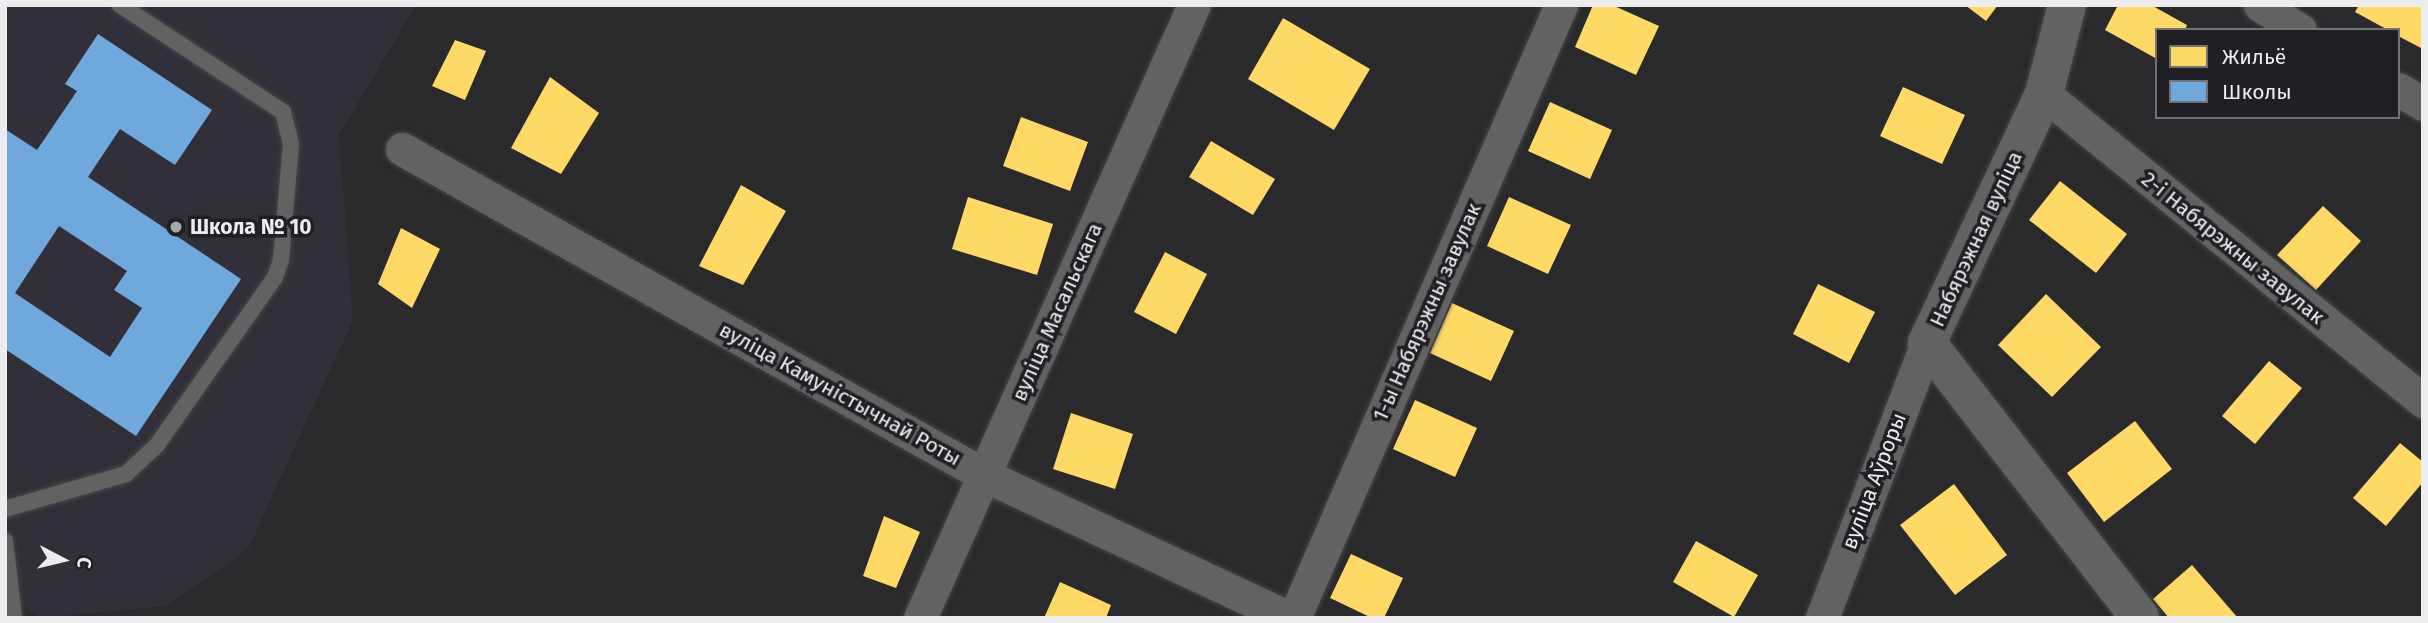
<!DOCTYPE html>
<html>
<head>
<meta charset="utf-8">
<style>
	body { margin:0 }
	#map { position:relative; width:2428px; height:623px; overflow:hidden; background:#2a292c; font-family:"Fira Sans",sans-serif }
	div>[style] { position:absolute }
	.built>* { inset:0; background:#332f38 }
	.homes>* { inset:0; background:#ffd966 }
	.schools>* { inset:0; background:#6fa8dc }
	.roads { filter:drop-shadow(0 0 2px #474649) drop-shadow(0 0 2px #474649) }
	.service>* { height:16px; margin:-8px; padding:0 8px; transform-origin:8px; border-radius:8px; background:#626263 }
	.minor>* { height:33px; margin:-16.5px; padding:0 16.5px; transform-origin:16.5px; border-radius:16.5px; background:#626263 }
	.tertiary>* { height:38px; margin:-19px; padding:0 19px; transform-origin:19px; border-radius:19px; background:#626263 }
	.dots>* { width:19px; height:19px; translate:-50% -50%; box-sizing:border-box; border:4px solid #201f23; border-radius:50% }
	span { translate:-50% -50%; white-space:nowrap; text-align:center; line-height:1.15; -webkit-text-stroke:7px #201f23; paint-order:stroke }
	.poi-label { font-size:21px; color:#edecef; font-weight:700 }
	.left { translate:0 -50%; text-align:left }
	.street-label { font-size:21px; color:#edecef }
	.frame { position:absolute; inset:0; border:7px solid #edecef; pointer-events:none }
	.legend { position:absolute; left:2155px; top:28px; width:245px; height:91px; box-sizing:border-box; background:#201f23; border:2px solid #727175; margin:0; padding:9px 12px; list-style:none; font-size:21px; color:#edecef }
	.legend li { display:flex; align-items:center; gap:14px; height:35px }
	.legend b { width:35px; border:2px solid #727175 }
	.north { position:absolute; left:28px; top:525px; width:70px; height:70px; -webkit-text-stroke:5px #201f23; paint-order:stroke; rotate:97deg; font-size:19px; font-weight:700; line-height:28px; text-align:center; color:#edecef }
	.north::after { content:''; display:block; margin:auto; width:24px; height:32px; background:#edecef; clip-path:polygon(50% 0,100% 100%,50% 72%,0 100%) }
</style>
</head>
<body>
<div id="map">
	<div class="built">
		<i style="clip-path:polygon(5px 5px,416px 5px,339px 135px,353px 320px,248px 549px,167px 606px,40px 618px,5px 596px)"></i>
	</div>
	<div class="homes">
		<i style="clip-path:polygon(1593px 5px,1612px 5px,1659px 26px,1636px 75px,1575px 47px)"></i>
		<i style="clip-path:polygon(1965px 5px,1998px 5px,1986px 21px)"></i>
		<i style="clip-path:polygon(2118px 5px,2151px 5px,2187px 25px,2185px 30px,2157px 30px,2157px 59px,2105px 30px)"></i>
		<i style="clip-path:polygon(2359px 5px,2423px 5px,2423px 49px,2398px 36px,2398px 30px,2388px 30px,2355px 12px)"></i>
		<i style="clip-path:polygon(1283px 18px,1370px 69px,1334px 130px,1248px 79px)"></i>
		<i style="clip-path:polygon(455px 40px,486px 51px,465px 100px,432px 86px)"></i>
		<i style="clip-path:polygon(550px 77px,599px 113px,561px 174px,511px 148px)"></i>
		<i style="clip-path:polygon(1903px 87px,1965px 115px,1942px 164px,1880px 136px)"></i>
		<i style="clip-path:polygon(1550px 102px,1612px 130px,1590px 179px,1528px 151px)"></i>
		<i style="clip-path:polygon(1021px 117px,1088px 142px,1070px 191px,1003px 166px)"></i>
		<i style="clip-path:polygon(1211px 141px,1275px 179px,1253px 215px,1189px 177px)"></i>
		<i style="clip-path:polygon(2060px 181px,2127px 234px,2096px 273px,2029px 220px)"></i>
		<i style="clip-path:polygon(741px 185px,786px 211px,743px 285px,699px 266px)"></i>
		<i style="clip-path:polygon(968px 197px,1053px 224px,1037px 275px,952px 249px)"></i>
		<i style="clip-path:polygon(1509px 197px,1571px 225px,1548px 274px,1487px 246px)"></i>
		<i style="clip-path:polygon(2323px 206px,2361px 241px,2316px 290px,2277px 255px)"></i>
		<i style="clip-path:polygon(401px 228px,440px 249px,412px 308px,378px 284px)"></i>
		<i style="clip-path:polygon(1165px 252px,1207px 274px,1176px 334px,1134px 312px)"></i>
		<i style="clip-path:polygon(1818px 284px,1875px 312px,1849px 363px,1793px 334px)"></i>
		<i style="clip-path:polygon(2046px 294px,2101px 347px,2052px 397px,1998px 345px)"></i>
		<i style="clip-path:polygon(1452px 303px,1514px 331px,1491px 381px,1430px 353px)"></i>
		<i style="clip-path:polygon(2269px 361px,2302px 388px,2255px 444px,2222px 416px)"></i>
		<i style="clip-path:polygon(1415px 400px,1477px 428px,1455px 477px,1393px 449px)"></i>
		<i style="clip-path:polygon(1071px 413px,1133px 434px,1115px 489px,1053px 469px)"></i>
		<i style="clip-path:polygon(2135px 421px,2172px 469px,2104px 522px,2067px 473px)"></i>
		<i style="clip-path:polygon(2400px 443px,2423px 462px,2423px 482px,2386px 526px,2353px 498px)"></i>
		<i style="clip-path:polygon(1954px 484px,2007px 555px,1955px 595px,1900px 525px)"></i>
		<i style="clip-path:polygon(884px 516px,920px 532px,896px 588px,863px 576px)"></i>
		<i style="clip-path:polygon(1696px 541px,1758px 575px,1734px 617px,1673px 582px)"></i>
		<i style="clip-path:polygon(1351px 554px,1403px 578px,1384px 618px,1372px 618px,1330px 598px)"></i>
		<i style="clip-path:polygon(2192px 565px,2238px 618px,2169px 618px,2153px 599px)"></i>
		<i style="clip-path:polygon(1060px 582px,1111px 605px,1106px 618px,1044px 618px)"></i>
	</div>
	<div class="schools">
		<i style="clip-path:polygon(evenodd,98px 34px,212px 110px,175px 165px,120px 129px,88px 177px,241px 279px,136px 436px,5px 349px,5px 129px,37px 150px,77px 91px,65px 84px,98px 34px,59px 226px,127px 271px,114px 290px,142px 308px,110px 357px,15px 293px,59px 226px)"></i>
	</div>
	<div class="roads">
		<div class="service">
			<i style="left:5px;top:509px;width:126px;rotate:-16.1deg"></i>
			<i style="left:126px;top:474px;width:42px;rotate:-43.1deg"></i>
			<i style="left:157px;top:445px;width:205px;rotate:-54.9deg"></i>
			<i style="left:275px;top:277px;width:18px;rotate:-71deg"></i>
			<i style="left:281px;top:260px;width:116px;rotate:-85.1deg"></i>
			<i style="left:291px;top:144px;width:33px;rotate:-104deg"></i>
			<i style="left:283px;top:112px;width:195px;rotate:-146.7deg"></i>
			<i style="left:5px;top:541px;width:78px;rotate:83.3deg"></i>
		</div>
		<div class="minor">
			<i style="left:2260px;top:5px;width:47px;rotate:32deg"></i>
			<i style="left:2398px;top:89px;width:29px;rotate:31deg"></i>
			<i style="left:2044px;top:94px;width:488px;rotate:39deg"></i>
			<i style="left:402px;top:149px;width:667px;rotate:29.25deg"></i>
			<i style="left:984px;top:475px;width:337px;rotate:25.1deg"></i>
			<i style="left:920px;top:618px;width:671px;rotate:-65.92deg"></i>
			<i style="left:1294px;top:618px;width:669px;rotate:-66.46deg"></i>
			<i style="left:1822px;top:618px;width:294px;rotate:-69.1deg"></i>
		</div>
		<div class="tertiary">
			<i style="left:2067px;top:5px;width:92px;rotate:104.5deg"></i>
			<i style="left:2044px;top:94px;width:275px;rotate:115.2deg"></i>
			<i style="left:1927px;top:343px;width:348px;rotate:52.2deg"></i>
		</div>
	</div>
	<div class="dots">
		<i style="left:176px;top:227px;background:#a9a8ab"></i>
	</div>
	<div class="poi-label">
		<span class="left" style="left:190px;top:227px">Школа № 10</span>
	</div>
	<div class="street-label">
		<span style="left:1976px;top:239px;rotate:-65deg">Набярэжная вуліца</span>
		<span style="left:2233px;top:248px;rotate:39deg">2-і Набярэжны завулак</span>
		<span style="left:1057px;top:312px;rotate:-66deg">вуліца Масальскага</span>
		<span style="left:1427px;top:312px;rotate:-66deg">1-ы Набярэжны завулак</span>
		<span style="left:840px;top:394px;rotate:29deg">вуліца Камуністычнай Роты</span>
		<span style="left:1874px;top:481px;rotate:-69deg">вуліца Аўроры</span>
	</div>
	<div class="frame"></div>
	<ul class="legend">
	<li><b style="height:19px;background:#ffd966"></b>Жильё</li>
	<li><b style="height:19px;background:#6fa8dc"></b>Школы</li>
	</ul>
	<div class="north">С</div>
</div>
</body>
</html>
